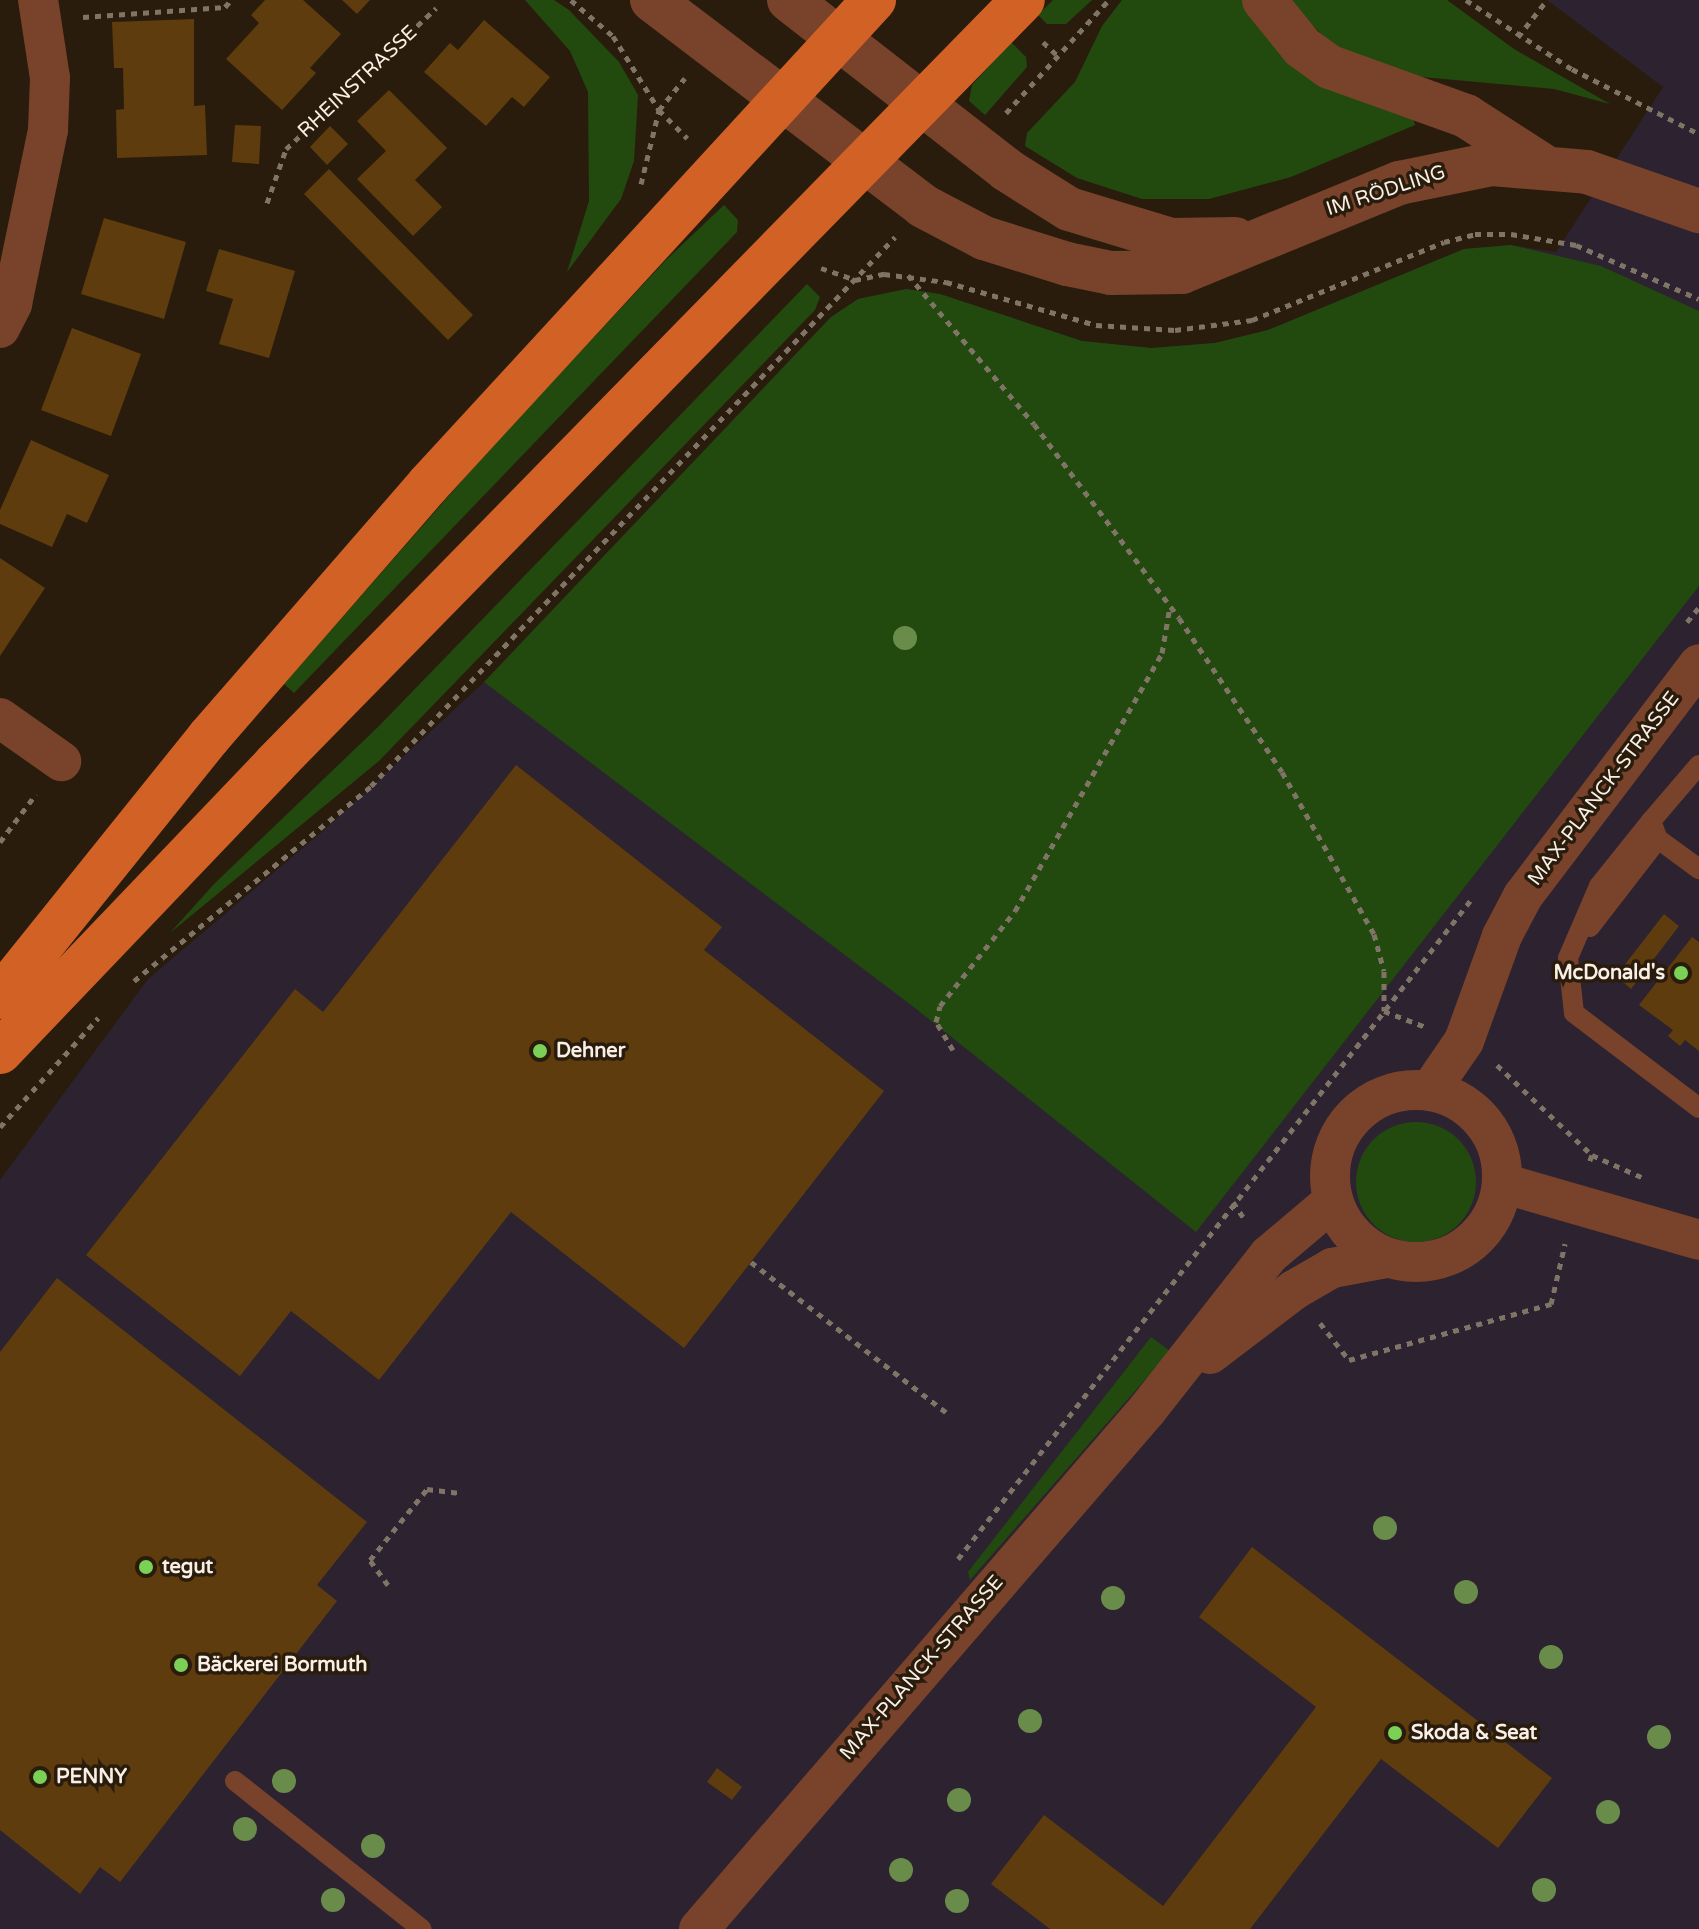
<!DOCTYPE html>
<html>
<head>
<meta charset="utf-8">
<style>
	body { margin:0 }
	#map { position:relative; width:1699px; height:1929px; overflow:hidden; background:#291c0c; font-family:"Varela Round",sans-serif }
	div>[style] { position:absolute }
	.commercial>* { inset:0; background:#2c2230 }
	.green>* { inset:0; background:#224a0f }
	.round { border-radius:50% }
	.building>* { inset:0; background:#5e3c0d }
	.path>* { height:5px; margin-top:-2.5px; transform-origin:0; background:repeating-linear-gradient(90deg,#807466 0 6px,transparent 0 12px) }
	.service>* { height:20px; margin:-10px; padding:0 10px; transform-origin:10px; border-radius:10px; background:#79422a }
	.minor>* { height:40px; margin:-20px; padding:0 20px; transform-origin:20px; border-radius:20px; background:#79422a }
	.minor>.ring { margin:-20px; padding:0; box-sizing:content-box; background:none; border:40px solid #79422a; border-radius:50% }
	.tertiary>* { height:44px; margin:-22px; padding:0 22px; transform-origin:22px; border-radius:22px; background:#79422a }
	.primary>* { height:44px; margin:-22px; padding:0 22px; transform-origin:22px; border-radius:22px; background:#d26126 }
	.trees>* { width:24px; height:24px; margin:-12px; border-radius:50%; background:#698c4b }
	.dots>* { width:22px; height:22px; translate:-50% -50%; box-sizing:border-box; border:4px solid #291c0c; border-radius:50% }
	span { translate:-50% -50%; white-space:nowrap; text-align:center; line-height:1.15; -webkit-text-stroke:7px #291c0c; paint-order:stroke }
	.street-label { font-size:20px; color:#f9efe5 }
	.poi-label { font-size:20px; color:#f9efe5; font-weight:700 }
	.right { translate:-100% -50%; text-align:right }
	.left { translate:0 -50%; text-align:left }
</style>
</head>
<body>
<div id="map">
	<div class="commercial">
		<i style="clip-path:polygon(1547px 0,1699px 0,1699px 1929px,0 1929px,0 1180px,148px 979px,324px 830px,484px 682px,831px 317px,858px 299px,906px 289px,940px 294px,1082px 341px,1151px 348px,1215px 343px,1268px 330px,1464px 249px,1511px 245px,1556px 252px,1663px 87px)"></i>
	</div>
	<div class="green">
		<i style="clip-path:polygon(525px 0,554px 0,569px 10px,619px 62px,638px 95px,634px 161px,621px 199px,567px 272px,589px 201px,588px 92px,570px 51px)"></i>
		<i style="clip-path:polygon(1053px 0,1092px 0,1066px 24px,1047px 24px,1038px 15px)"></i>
		<i style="clip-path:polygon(1122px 0,1244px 0,1314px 79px,1377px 107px,1412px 114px,1415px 125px,1291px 177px,1209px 199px,1142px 199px,1077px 178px,1025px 146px,1027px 133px,1075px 82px,1102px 26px)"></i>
		<i style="clip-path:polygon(1288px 0,1447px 0,1514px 49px,1610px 104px,1554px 89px,1411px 76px,1332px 45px)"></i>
		<i style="clip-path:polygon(1011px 42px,1026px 57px,1027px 67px,985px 115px,969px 101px,972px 85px)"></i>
		<i style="clip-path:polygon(724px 205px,738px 220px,737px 232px,294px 693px,284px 684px,496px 442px,666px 260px)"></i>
		<i style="clip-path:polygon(1511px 245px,1601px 266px,1699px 311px,1699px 586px,1196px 1232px,915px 1008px,484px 682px,831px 317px,858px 299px,906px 289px,940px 294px,1082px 341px,1151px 348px,1215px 343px,1268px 330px,1464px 249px)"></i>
		<i style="clip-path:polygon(807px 284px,820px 297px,815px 310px,379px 761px,170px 933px,214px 884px,379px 726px)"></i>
		<i class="round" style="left:1356px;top:1122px;width:120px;height:120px"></i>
		<i style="clip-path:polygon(1151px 1337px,1170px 1351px,970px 1580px,968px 1572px)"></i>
	</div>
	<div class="building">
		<i style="clip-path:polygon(265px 0,303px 0,341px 34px,310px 68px,316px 73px,282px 110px,226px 59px,259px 23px,251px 15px)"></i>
		<i style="clip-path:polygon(342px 0,370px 0,357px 14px)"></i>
		<i style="clip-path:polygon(194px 19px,194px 106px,205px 105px,207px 155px,117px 158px,116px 110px,124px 109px,123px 68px,114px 68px,112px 22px)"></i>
		<i style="clip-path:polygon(484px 20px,550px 77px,524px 107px,512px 97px,486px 126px,424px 72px,450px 43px,458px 50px)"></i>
		<i style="clip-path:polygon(389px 90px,447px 148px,415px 180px,442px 207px,413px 236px,357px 179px,386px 151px,357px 121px)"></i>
		<i style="clip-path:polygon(235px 125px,261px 126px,259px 164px,232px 162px)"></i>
		<i style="clip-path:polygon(330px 126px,348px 144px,327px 165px,310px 147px)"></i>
		<i style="clip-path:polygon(329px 169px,473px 315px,448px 340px,304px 194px)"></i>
		<i style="clip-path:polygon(104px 218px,186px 242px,164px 319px,81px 294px)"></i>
		<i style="clip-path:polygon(219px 249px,295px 271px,269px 358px,219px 344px,233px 299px,206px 291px)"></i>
		<i style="clip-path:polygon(72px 328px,141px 354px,111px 436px,41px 410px)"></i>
		<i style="clip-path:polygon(31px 440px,109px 475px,87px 523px,67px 514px,52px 547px,0 524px,0 510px)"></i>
		<i style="clip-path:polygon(0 558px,45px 588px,0 656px)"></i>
		<i style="clip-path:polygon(516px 765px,722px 927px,704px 950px,884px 1091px,684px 1348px,511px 1212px,379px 1380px,291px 1311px,240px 1376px,86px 1255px,295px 989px,323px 1012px)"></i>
		<i style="clip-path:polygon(1664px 914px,1679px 926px,1631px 989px,1616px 976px)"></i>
		<i style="clip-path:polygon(1692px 937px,1699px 942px,1699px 1051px,1685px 1040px,1680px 1046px,1668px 1036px,1673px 1030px,1639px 1005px)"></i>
		<i style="clip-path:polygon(57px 1278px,367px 1522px,317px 1585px,337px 1601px,120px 1882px,100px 1867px,80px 1894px,0 1830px,0 1352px)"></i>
		<i style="clip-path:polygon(1252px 1547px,1552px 1778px,1498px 1848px,1381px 1759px,1250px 1929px,1050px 1929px,991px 1884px,1044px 1815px,1163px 1906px,1316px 1707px,1199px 1617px)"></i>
		<i style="clip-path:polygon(717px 1768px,742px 1787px,732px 1800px,707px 1782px)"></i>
	</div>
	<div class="path">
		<i style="left:571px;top:0;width:55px;rotate:40.6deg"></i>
		<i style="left:613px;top:36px;width:87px;rotate:58.1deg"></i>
		<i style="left:659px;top:110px;width:40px;rotate:45deg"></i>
		<i style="left:1466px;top:0;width:126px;rotate:33.1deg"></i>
		<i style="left:1572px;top:69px;width:143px;rotate:27.1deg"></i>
		<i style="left:83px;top:17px;width:142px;rotate:-4deg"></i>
		<i style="left:225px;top:7px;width:9px;rotate:-49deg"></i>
		<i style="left:1518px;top:37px;width:47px;rotate:-51.9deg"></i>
		<i style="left:1043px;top:42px;width:19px;rotate:43deg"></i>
		<i style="left:1006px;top:113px;width:153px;rotate:-47.7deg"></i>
		<i style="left:641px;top:184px;width:76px;rotate:-76.3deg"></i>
		<i style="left:659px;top:110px;width:41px;rotate:-50.9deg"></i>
		<i style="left:267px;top:203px;width:57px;rotate:-70.6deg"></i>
		<i style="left:286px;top:149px;width:206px;rotate:-43.2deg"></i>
		<i style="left:821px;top:268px;width:36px;rotate:19deg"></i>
		<i style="left:855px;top:280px;width:30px;rotate:-12deg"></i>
		<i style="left:884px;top:274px;width:63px;rotate:7.4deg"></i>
		<i style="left:946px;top:282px;width:156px;rotate:16deg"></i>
		<i style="left:1096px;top:325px;width:79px;rotate:3.6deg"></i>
		<i style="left:1175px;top:330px;width:78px;rotate:-7.4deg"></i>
		<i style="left:1252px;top:320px;width:207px;rotate:-22.1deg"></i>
		<i style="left:1444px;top:242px;width:32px;rotate:-14deg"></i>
		<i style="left:1475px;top:234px;width:36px"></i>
		<i style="left:1511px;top:234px;width:66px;rotate:9.6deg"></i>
		<i style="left:1576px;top:245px;width:134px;rotate:23.7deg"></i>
		<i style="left:908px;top:275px;width:195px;rotate:49.8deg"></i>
		<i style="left:1034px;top:424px;width:242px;rotate:53.2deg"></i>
		<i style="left:1179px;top:618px;width:185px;rotate:56.2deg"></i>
		<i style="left:1282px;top:772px;width:186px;rotate:60.4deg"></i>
		<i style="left:1374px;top:934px;width:38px;rotate:75deg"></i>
		<i style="left:1384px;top:971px;width:40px;rotate:90deg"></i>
		<i style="left:1384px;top:1011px;width:45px;rotate:20.9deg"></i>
		<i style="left:1687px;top:622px;width:19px;rotate:-51deg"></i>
		<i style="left:0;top:842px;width:60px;rotate:-53.1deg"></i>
		<i style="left:134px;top:981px;width:307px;rotate:-39.4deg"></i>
		<i style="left:371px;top:786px;width:759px;rotate:-46.33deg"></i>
		<i style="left:953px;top:1050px;width:33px;rotate:-121deg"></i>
		<i style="left:936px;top:1022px;width:16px;rotate:-76deg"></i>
		<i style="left:940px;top:1006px;width:121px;rotate:-51.7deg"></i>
		<i style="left:1015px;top:911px;width:297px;rotate:-60.3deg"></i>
		<i style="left:1162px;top:653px;width:48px;rotate:-80.3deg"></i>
		<i style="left:1497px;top:1065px;width:131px;rotate:43.5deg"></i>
		<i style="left:1592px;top:1155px;width:11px;rotate:112deg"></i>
		<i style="left:0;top:1127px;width:147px;rotate:-48deg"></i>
		<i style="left:1592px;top:1155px;width:59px;rotate:24deg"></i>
		<i style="left:1233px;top:1202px;width:23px;rotate:56deg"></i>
		<i style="left:751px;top:1262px;width:247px;rotate:37.6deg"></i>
		<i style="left:1320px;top:1323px;width:47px;rotate:51.9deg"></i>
		<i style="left:1349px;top:1360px;width:210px;rotate:-15.5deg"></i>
		<i style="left:1551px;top:1304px;width:62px;rotate:-76.9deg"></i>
		<i style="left:958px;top:1559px;width:834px;rotate:-52.11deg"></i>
		<i style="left:388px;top:1585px;width:31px;rotate:-126deg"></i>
		<i style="left:370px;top:1560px;width:91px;rotate:-51.2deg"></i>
		<i style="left:427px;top:1489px;width:33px;rotate:7deg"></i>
	</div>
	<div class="service">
		<i style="left:1699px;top:765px;width:74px;rotate:130.6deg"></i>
		<i style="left:1651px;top:821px;width:19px;rotate:69deg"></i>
		<i style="left:1658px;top:839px;width:51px;rotate:36.2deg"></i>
		<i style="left:1651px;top:821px;width:83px;rotate:128.7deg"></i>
		<i style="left:1599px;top:886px;width:78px;rotate:113.3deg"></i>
		<i style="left:1568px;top:958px;width:55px;rotate:83.8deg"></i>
		<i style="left:1574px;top:1013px;width:157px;rotate:37.2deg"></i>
		<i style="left:1590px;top:927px;width:111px;rotate:-52.3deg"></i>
		<i style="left:235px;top:1781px;width:238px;rotate:38.4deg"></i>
	</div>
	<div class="minor">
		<i style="left:0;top:328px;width:27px;rotate:-63deg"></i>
		<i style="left:12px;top:304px;width:178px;rotate:-78.3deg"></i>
		<i style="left:48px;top:130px;width:52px;rotate:-87.8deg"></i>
		<i style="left:50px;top:78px;width:79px;rotate:-98.7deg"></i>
		<i style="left:0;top:718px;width:75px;rotate:35.2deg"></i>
		<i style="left:1431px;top:1089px;width:58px;rotate:-55.5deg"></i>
		<i style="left:1464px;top:1041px;width:112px;rotate:-70.1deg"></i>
		<i style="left:1502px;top:936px;width:45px;rotate:-62.3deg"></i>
		<i style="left:1523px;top:896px;width:291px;rotate:-52.8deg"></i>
		<i class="ring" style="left:1330px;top:1090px;width:132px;height:132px"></i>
		<i style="left:1502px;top:1183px;width:205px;rotate:16.1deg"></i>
		<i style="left:1210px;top:1354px;width:106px;rotate:-37.3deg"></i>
		<i style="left:1294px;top:1290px;width:44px;rotate:-30.1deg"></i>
		<i style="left:1332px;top:1268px;width:55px;rotate:-10.5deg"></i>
		<i style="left:699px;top:1929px;width:686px;rotate:-49.2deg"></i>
		<i style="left:1147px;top:1410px;width:197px;rotate:-51.8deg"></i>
		<i style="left:1269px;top:1255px;width:84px;rotate:-40.2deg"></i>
	</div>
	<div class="tertiary">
		<i style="left:652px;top:0;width:340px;rotate:37.2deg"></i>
		<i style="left:923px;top:206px;width:69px;rotate:27.7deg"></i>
		<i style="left:984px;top:238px;width:87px;rotate:17.4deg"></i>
		<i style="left:1067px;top:264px;width:45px;rotate:11.6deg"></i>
		<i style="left:1111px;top:273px;width:71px;rotate:-0.8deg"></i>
		<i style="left:1182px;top:272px;width:235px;rotate:-22.3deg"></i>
		<i style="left:1399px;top:183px;width:95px;rotate:-11.5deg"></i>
		<i style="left:1492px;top:164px;width:95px;rotate:4.8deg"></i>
		<i style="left:1587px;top:172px;width:119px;rotate:19.2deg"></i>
		<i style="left:789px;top:0;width:276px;rotate:37.9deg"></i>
		<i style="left:1007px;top:170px;width:73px;rotate:32.2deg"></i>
		<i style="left:1069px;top:209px;width:107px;rotate:16.9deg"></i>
		<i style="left:1171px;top:240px;width:64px;rotate:-0.9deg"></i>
		<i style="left:1264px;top:0;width:60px;rotate:51deg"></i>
		<i style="left:1302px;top:47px;width:34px;rotate:36deg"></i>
		<i style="left:1330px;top:67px;width:145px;rotate:19.8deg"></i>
		<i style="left:1466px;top:116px;width:90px;rotate:32.8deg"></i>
	</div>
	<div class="primary">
		<i style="left:0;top:997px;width:334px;rotate:-51.2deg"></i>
		<i style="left:209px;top:737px;width:334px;rotate:-49deg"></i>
		<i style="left:428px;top:485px;width:659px;rotate:-47.4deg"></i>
		<i style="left:0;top:1052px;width:398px;rotate:-46.3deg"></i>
		<i style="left:275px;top:764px;width:1069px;rotate:-45.61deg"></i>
	</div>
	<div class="trees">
		<i style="left:905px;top:638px"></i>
		<i style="left:1385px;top:1528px"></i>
		<i style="left:1466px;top:1592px"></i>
		<i style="left:1113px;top:1598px"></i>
		<i style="left:1551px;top:1657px"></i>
		<i style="left:1030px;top:1721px"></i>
		<i style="left:1659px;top:1737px"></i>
		<i style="left:284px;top:1781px"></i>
		<i style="left:959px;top:1800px"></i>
		<i style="left:1608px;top:1812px"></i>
		<i style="left:245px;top:1829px"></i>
		<i style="left:373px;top:1846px"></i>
		<i style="left:901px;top:1870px"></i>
		<i style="left:1544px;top:1890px"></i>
		<i style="left:333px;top:1900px"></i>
		<i style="left:957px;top:1901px"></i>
	</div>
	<div class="dots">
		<i style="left:1681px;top:973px;background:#7bd155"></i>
		<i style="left:540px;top:1051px;background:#7bd155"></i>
		<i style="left:146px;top:1567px;background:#7bd155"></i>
		<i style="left:181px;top:1665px;background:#7bd155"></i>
		<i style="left:1395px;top:1733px;background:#7bd155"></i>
		<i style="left:40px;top:1777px;background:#7bd155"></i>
	</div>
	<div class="street-label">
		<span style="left:358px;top:82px;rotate:-43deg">RHEINSTRASSE</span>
		<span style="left:1386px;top:191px;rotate:-18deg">IM RÖDLING</span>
		<span style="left:1604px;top:789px;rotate:-53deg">MAX-PLANCK-STRASSE</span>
		<span style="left:922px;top:1668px;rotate:-49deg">MAX-PLANCK-STRASSE</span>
	</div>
	<div class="poi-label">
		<span class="right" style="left:1665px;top:973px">McDonald's</span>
		<span class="left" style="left:556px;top:1051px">Dehner</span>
		<span class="left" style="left:162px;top:1567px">tegut</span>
		<span class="left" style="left:197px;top:1665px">Bäckerei Bormuth</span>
		<span class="left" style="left:1411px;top:1733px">Skoda &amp; Seat</span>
		<span class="left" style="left:56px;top:1777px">PENNY</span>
	</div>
</div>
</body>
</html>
